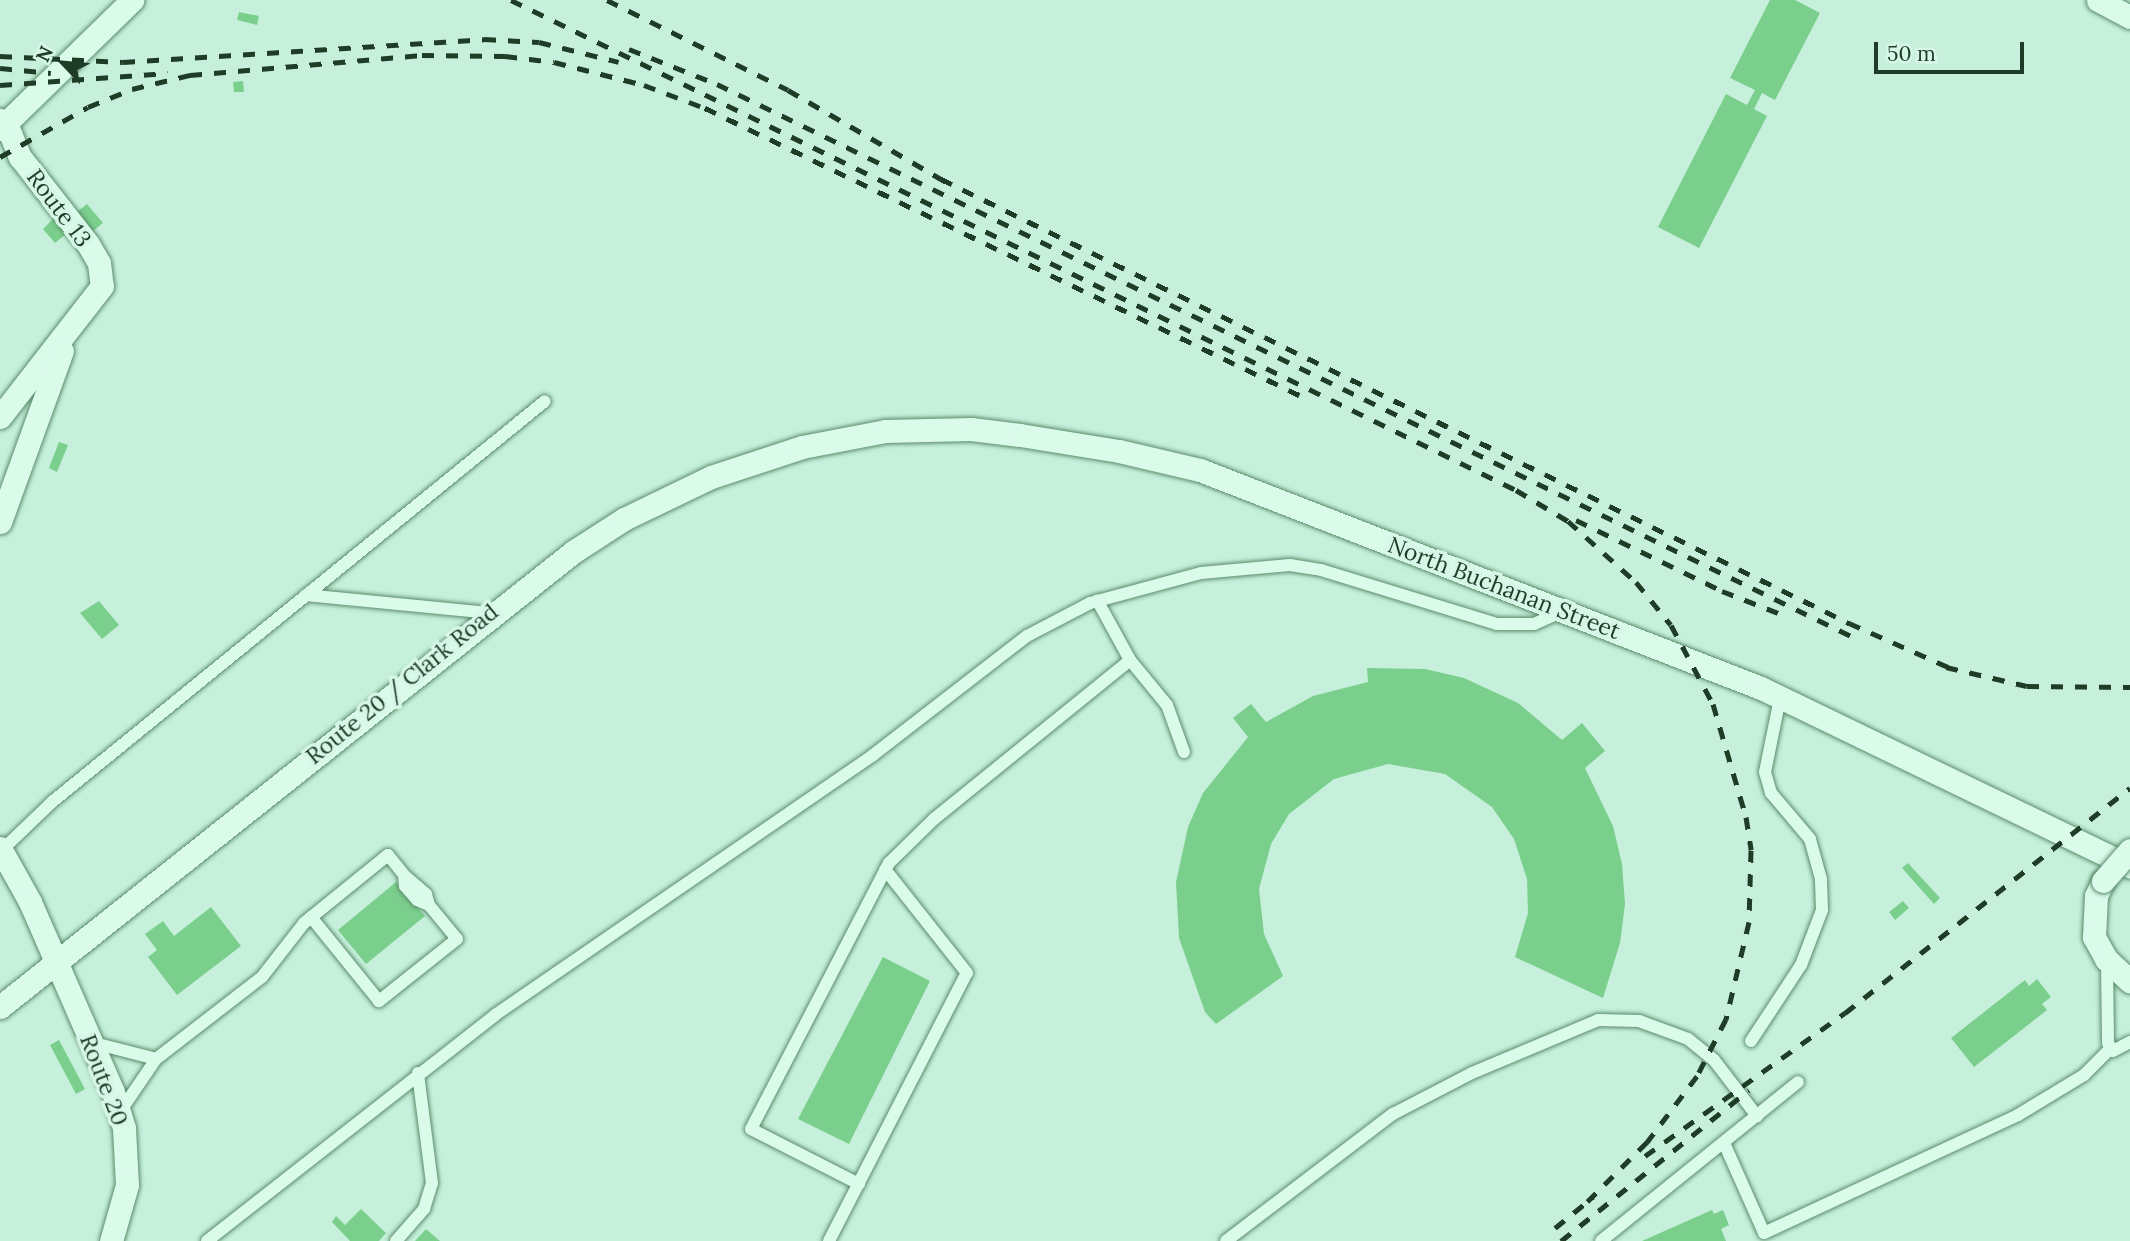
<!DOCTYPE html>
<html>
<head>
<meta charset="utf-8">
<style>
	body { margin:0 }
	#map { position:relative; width:2130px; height:1241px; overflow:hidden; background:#c6f0db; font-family:Lora,serif }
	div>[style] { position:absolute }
	.building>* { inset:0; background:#7bcf8d }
	.roads { filter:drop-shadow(0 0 2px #5b8c6b) drop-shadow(0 0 2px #5b8c6b) }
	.lane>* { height:12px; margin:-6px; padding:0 6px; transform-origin:6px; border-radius:6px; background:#dafaea }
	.street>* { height:23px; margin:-11.5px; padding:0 11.5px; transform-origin:11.5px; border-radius:11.5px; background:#dafaea }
	.rail>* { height:5px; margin-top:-2.5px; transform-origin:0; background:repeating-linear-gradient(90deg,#1f3c27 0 12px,transparent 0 24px) }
	.bridges { filter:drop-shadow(0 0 2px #5b8c6b) drop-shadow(0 0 2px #5b8c6b) }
	.street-bridge>* { height:23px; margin:-11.5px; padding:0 11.5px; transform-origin:11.5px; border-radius:11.5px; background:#dafaea }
	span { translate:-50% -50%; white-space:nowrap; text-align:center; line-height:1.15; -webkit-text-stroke:7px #d6f7e7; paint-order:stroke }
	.street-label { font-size:23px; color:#1f3c27 }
	.north { position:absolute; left:28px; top:28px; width:70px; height:70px; -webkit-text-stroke:5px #d6f7e7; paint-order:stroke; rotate:296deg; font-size:19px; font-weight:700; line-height:28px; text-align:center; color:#1f3c27 }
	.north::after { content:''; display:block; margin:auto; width:24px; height:32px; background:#1f3c27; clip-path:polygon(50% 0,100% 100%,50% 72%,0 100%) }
	.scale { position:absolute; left:1874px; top:42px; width:150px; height:32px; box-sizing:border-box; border:4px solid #1f3c27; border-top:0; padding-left:9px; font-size:21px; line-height:24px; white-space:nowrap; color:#1f3c27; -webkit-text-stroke:5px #d6f7e7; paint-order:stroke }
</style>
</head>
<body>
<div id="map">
	<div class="building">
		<i style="clip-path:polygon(1770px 0,1795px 0,1820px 13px,1775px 100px,1762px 93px,1754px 109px,1767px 116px,1699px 248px,1658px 227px,1726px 94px,1747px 105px,1755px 90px,1730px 78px)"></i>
		<i style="clip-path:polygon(239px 12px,259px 16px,257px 25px,237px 20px)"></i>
		<i style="clip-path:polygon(243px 81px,244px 92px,234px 92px,233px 82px)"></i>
		<i style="clip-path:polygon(87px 204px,103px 223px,83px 239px,67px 220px)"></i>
		<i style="clip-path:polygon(53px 219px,66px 234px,55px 243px,43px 229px)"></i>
		<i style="clip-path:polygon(59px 442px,68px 445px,57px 472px,49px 468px)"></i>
		<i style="clip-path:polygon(99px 601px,119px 625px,102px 639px,80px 613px)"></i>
		<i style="clip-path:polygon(1367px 668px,1425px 669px,1464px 678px,1518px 703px,1562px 740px,1582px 723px,1605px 751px,1585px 768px,1613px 826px,1622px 864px,1625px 904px,1620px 943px,1603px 998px,1515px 957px,1528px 913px,1527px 879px,1514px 839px,1492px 807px,1445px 774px,1388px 764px,1334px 779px,1289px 814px,1271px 844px,1259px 889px,1264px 934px,1283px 976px,1216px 1024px,1205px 1012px,1179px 938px,1176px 882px,1188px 827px,1203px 793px,1248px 737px,1233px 718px,1251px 704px,1266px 722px,1313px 696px,1368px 682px)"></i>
		<i style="clip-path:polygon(1908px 863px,1940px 898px,1934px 904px,1902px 868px)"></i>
		<i style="clip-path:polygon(396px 882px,425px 916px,366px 964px,338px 930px)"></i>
		<i style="clip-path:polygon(1903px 901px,1909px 908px,1895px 920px,1889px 912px)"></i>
		<i style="clip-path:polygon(211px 907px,241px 946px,177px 995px,148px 957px,157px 950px,145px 934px,163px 921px,174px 936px)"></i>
		<i style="clip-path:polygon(883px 957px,930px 981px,849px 1144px,798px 1119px)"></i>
		<i style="clip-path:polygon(2037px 979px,2051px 997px,2042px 1004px,2047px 1010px,1974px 1067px,1951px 1038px,2025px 980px,2029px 986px)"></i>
		<i style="clip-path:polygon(59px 1040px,85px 1089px,76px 1094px,50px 1045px)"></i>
		<i style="clip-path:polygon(361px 1209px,386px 1233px,379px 1241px,350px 1241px,332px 1222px,336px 1216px,345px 1225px)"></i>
		<i style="clip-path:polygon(1712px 1210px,1714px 1214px,1723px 1210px,1729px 1225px,1721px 1229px,1726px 1241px,1642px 1241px)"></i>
		<i style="clip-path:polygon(426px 1229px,440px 1241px,415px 1241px)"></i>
	</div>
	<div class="roads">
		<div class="lane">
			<i style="left:306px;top:595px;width:185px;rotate:5.6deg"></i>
			<i style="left:1130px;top:660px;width:58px;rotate:50.6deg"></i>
			<i style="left:1167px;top:705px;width:50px;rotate:70.1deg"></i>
			<i style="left:2px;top:850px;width:69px;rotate:-43.8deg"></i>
			<i style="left:52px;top:802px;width:635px;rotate:-39.12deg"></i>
			<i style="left:404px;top:875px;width:29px;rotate:41deg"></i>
			<i style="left:426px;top:894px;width:11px;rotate:75deg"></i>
			<i style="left:2107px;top:961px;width:82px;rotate:89.3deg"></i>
			<i style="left:2108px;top:1043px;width:9px;rotate:58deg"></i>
			<i style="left:2113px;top:1051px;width:19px;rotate:-28deg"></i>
			<i style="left:1751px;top:1041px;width:91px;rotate:-56.7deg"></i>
			<i style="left:1801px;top:965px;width:59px;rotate:-69.1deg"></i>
			<i style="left:1822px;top:910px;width:31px;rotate:-92deg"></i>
			<i style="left:1821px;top:879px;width:41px;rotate:-105.4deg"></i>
			<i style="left:1810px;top:839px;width:60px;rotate:-130.3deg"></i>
			<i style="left:1771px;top:793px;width:22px;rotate:-106deg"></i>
			<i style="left:1765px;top:772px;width:76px;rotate:-78.5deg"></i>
			<i style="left:90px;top:1042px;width:68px;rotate:14.4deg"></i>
			<i style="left:156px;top:1059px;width:64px;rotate:124.2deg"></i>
			<i style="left:156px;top:1059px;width:134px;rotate:-37.7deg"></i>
			<i style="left:262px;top:977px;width:68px;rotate:-52.1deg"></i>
			<i style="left:304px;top:923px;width:108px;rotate:-39deg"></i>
			<i style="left:388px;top:855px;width:26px;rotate:51deg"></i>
			<i style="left:404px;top:875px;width:11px;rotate:85deg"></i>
			<i style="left:405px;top:886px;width:18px;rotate:49deg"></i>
			<i style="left:417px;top:900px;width:13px;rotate:23deg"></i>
			<i style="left:429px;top:905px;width:44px;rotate:50.5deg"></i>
			<i style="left:457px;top:939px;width:100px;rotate:141.5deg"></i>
			<i style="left:379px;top:1001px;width:108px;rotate:-129deg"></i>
			<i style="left:1724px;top:1143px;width:98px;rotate:66deg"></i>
			<i style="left:1764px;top:1233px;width:280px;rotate:-24.9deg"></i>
			<i style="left:2018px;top:1115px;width:77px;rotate:-31.2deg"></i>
			<i style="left:2084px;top:1075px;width:37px;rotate:-45deg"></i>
			<i style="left:859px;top:1184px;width:121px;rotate:-153deg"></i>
			<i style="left:751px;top:1129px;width:300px;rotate:-62.6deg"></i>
			<i style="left:889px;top:863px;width:63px;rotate:-44.4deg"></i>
			<i style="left:934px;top:819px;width:252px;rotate:-39deg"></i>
			<i style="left:1130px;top:660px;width:68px;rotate:-118.8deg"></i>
			<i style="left:207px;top:1241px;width:366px;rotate:-38.1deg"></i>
			<i style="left:495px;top:1015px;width:459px;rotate:-34.5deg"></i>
			<i style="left:873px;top:755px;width:195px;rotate:-37.7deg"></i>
			<i style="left:1027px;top:636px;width:71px;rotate:-27.6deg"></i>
			<i style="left:1090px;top:603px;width:115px;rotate:-15.1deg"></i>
			<i style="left:1201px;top:573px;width:89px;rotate:-5.1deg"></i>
			<i style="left:1290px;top:565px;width:31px;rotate:9deg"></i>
			<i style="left:1321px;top:570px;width:184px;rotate:17.1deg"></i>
			<i style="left:1497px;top:624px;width:37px"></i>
			<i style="left:1534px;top:624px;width:32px;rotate:-24deg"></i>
			<i style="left:396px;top:1241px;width:43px;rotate:-48.8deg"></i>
			<i style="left:424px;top:1209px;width:27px;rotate:-73deg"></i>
			<i style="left:432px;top:1183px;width:111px;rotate:-97.3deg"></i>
			<i style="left:829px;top:1241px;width:301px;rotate:-62.8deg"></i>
			<i style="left:967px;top:973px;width:132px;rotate:-128.3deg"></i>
			<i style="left:1226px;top:1241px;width:210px;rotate:-37.3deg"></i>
			<i style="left:1393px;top:1114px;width:89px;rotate:-27.4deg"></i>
			<i style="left:1472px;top:1073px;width:137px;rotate:-22.8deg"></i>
			<i style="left:1598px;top:1020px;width:41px;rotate:1.4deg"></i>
			<i style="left:1639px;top:1021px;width:52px;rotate:20.2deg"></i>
			<i style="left:1688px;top:1039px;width:33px;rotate:39deg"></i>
			<i style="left:1714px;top:1060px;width:71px;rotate:52.5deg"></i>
			<i style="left:1601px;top:1241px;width:253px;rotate:-38.9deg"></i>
		</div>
		<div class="street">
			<i style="left:2098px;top:0;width:36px;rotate:28deg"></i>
			<i style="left:0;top:120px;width:7px;rotate:27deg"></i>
			<i style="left:6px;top:123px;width:37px;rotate:68deg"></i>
			<i style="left:20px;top:157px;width:110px;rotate:52deg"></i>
			<i style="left:88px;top:244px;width:22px;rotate:60deg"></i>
			<i style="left:99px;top:263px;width:23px;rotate:83deg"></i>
			<i style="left:102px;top:286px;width:166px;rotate:127.9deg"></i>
			<i style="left:0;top:129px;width:185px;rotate:-44.3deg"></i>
			<i style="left:0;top:522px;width:182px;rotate:-70.1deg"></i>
			<i style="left:0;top:848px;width:62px;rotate:60.9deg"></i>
			<i style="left:30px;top:902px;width:207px;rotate:66.4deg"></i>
			<i style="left:113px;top:1092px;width:38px;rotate:73deg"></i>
			<i style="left:124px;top:1128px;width:57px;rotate:87deg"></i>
			<i style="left:127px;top:1185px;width:58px;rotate:105.9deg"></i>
			<i style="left:2103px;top:881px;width:17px;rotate:115deg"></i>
			<i style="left:2096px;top:896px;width:41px;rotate:92.8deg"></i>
			<i style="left:2094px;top:937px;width:25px;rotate:61deg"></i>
			<i style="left:2106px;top:959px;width:33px;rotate:43deg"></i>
			<i style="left:0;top:1007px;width:732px;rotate:-38.45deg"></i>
			<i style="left:573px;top:552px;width:61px;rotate:-32.9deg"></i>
			<i style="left:624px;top:519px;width:97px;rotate:-25.8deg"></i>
			<i style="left:711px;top:477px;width:96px;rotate:-18.2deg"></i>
			<i style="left:802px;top:447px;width:85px;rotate:-10.9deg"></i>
			<i style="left:885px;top:431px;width:86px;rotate:-1.3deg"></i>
			<i style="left:971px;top:429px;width:49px;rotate:7deg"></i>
			<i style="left:1020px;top:435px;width:100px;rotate:9.2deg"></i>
			<i style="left:1119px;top:451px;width:83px;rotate:13.2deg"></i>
			<i style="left:1200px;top:470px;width:602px;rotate:21.24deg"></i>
			<i style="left:1761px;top:688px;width:410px;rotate:25.8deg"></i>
		</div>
	</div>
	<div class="rail">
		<i style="left:511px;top:0;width:1118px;rotate:25.99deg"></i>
		<i style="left:1516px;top:490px;width:61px;rotate:30.8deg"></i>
		<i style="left:1568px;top:521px;width:91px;rotate:41.9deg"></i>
		<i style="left:1636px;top:582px;width:55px;rotate:50.9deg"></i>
		<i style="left:1671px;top:625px;width:89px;rotate:62deg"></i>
		<i style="left:1713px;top:704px;width:118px;rotate:73.7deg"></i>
		<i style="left:1746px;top:817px;width:33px;rotate:81deg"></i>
		<i style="left:1751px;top:850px;width:72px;rotate:91.6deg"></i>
		<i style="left:1749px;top:922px;width:100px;rotate:103.3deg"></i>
		<i style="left:1726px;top:1019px;width:64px;rotate:117deg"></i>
		<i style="left:1697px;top:1076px;width:83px;rotate:127.1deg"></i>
		<i style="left:1647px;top:1142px;width:85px;rotate:135deg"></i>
		<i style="left:607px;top:0;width:202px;rotate:26.4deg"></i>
		<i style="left:788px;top:90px;width:177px;rotate:30.2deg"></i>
		<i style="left:941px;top:179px;width:1011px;rotate:26.06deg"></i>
		<i style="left:1849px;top:623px;width:114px;rotate:23.9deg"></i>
		<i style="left:629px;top:49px;width:95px;rotate:21.7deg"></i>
		<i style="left:717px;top:84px;width:1263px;rotate:25.96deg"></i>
		<i style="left:0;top:56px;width:123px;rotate:2.8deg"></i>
		<i style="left:123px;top:62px;width:362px;rotate:-3.6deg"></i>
		<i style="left:484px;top:39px;width:55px;rotate:3.1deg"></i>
		<i style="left:539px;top:42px;width:82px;rotate:14deg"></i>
		<i style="left:0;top:68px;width:51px;rotate:5.6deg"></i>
		<i style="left:0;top:85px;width:168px;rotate:-4.1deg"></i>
		<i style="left:0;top:157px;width:101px;rotate:-29.6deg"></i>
		<i style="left:88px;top:107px;width:48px;rotate:-22.2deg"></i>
		<i style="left:132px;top:89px;width:60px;rotate:-13.6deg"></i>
		<i style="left:190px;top:75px;width:233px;rotate:-4.9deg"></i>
		<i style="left:422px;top:55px;width:83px;rotate:0.7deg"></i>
		<i style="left:505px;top:56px;width:49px;rotate:7deg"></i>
		<i style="left:554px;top:62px;width:93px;rotate:14.3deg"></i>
		<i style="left:644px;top:85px;width:65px;rotate:20.7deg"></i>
		<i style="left:705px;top:108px;width:664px;rotate:25.79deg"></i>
		<i style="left:1576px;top:520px;width:162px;rotate:25.9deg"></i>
		<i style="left:1722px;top:591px;width:69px;rotate:21.3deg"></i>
		<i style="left:1946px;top:667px;width:83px;rotate:13.2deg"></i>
		<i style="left:2027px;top:686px;width:103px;rotate:0.6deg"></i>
		<i style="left:1645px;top:1156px;width:246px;rotate:-35.6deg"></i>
		<i style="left:1845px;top:1013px;width:363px;rotate:-38.3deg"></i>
		<i style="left:1555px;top:1228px;width:49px;rotate:-39.2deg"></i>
		<i style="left:1561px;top:1241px;width:241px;rotate:-38.8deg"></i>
	</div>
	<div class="bridges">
		<div class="street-bridge">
			<i style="left:2103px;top:881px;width:41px;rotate:-48.9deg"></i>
		</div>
	</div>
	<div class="street-label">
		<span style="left:59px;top:208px;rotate:53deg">Route 13</span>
		<span style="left:1504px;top:588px;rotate:21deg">North Buchanan Street</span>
		<span style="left:402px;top:684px;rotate:-39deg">Route 20 / Clark Road</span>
		<span style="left:104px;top:1080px;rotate:69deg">Route 20</span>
	</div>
	<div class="north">N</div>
	<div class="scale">50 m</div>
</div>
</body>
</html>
